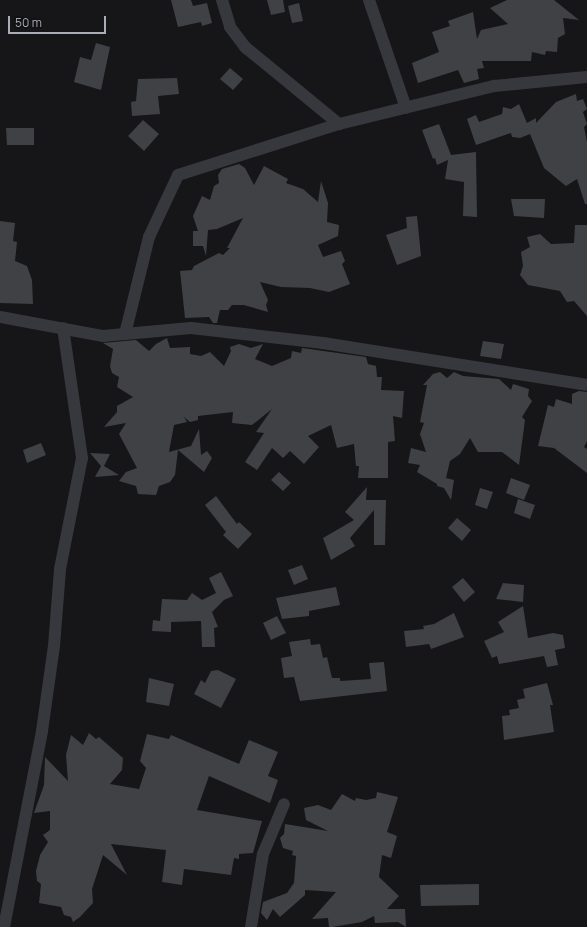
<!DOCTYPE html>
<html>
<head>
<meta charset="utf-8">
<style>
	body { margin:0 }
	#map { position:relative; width:587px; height:927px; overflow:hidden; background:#161618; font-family:Manrope,sans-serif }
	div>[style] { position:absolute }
	.building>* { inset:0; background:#404145 }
	.minor>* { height:12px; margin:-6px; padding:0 6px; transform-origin:6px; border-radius:6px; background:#37383d }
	span { translate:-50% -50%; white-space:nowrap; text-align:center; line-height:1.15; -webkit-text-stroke:3px #111113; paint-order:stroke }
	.scale { position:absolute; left:8px; top:16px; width:98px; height:18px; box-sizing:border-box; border:2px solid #a8adb8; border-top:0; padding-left:5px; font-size:12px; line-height:14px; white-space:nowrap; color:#a8adb8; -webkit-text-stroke:3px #111113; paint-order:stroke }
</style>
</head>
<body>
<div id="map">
	<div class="building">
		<i style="clip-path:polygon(171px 0,191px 0,193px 6px,207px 3px,212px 23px,202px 26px,201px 22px,178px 27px)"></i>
		<i style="clip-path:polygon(267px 0,283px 0,285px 12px,271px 15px)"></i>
		<i style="clip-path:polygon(507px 0,554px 0,579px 20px,563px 18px,565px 34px,558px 38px,557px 52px,546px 51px,545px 55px,532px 52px,531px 61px,482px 61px,484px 68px,477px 69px,479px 79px,464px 83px,458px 70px,418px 83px,412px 63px,439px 52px,432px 32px,450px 26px,448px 21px,473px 12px,477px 39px,481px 30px,508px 24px,490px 8px)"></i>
		<i style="clip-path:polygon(299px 3px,303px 21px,292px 23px,288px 6px)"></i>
		<i style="clip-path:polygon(96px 43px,110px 47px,101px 90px,74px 82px,80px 57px,91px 60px)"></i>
		<i style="clip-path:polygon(230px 68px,243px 79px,233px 90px,220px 79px)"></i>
		<i style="clip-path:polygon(177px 78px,179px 94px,158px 96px,160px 114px,132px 116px,131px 102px,136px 101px,138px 79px)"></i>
		<i style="clip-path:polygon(576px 94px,577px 101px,583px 99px,587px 109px,583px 112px,587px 124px,584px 127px,587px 142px,587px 204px,585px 204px,577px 179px,566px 186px,544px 168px,530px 134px,520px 138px,512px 137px,511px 133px,476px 145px,467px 119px,476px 115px,479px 122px,502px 114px,503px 107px,511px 109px,519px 104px,527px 123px,536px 118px,536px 123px,556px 102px)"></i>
		<i style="clip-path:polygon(143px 120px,159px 134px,144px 151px,128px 136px)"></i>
		<i style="clip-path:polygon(439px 124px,451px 155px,476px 152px,477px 217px,463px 216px,464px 182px,445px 179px,448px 160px,437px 165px,435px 158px,433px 159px,422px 130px)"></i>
		<i style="clip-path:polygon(6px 128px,34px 128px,34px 145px,7px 145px)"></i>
		<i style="clip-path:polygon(239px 164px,245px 168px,254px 185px,264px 166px,288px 179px,286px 183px,303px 189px,318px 202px,321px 181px,328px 203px,327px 222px,339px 225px,338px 236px,318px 245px,323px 257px,341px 251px,345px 261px,342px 264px,350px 284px,329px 292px,310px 288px,281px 287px,260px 282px,268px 300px,266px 305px,268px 312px,244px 305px,232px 305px,228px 310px,220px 310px,217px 323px,213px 323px,209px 317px,185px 318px,180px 271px,192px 270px,194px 266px,219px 253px,223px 255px,230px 248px,227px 248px,243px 218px,217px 229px,208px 230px,206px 256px,203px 246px,193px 246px,193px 231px,198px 231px,193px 216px,202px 196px,210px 200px,214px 186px,219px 183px,218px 175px,222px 169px)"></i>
		<i style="clip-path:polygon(511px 199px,545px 199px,544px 218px,514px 216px)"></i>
		<i style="clip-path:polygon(417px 216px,421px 256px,397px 265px,386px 235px,407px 228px,406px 217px)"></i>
		<i style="clip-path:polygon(0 221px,15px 223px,13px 241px,17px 242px,15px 261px,27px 266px,32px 280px,33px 304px,0 303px)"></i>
		<i style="clip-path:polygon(575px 225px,587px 225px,587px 316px,574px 301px,567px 302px,560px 291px,528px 285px,520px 275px,523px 266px,521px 252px,530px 247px,527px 237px,540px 234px,551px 244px,574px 243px)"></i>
		<i style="clip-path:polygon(167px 338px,170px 348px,190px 347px,190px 354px,201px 356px,210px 352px,224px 366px,231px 351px,230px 347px,239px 344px,251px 348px,263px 344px,255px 359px,272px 366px,291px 358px,292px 351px,301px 353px,302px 348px,366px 357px,368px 364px,376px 366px,377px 377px,382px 377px,381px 390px,404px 391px,402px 418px,393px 416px,395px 441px,388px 442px,388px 478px,358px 478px,359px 466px,356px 466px,354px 444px,337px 448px,331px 425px,308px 436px,319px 447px,304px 464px,290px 451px,283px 458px,272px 448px,257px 470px,245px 462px,264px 433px,256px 432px,272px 409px,252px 425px,232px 423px,233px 412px,198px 416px,198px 420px,190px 422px,184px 417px,187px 422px,174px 425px,169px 452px,191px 446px,199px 429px,201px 455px,207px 451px,212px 458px,204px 472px,178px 450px,175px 475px,170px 482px,159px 486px,156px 495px,138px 494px,136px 486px,119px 481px,126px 472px,137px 468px,119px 434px,126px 423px,104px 427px,117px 412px,117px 406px,133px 397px,117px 387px,119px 377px,112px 373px,110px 366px,113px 349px,103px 343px,136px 340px,149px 351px,156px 344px)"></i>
		<i style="clip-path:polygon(483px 341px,504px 344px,501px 359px,480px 356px)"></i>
		<i style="clip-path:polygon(440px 372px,447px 378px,454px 372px,463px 376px,499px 379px,511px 390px,513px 384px,529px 389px,528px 396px,532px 401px,522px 417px,525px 420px,519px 465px,502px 452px,478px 452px,470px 438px,460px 454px,450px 461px,446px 478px,454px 480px,451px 500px,444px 488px,437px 486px,437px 484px,417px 472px,420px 465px,408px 463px,411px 448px,426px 452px,420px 434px,424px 423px,420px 422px,427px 385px,423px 385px,433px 374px)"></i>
		<i style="clip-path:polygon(579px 391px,587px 392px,587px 441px,584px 447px,587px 449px,587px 473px,554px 448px,538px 446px,548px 405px,554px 407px,556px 399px,572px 404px,572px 394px)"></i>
		<i style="clip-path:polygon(41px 443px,46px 455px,27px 463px,23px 450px)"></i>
		<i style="clip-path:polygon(90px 453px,110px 454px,104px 466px,119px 475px,95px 477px,101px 466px)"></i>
		<i style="clip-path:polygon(279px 472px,291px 483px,283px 491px,271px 480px)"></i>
		<i style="clip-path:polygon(511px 478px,530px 485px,524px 500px,506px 493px)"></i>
		<i style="clip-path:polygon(367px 487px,366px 500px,386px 500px,385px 545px,374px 545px,374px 510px,350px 538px,355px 546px,331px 560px,323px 538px,354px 520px,345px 512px)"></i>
		<i style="clip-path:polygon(480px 488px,493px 492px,487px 509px,475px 505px)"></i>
		<i style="clip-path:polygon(216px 496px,237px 524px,239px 522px,252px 534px,238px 549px,223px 535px,226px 532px,205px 505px)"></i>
		<i style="clip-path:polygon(518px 499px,535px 505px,530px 519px,514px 513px)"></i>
		<i style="clip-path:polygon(457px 518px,471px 530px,462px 541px,448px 528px)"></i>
		<i style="clip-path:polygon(302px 565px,308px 579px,294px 585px,288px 570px)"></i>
		<i style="clip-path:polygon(221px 572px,233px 596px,224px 600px,212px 612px,218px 627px,214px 628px,215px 647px,202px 647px,201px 621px,171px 622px,171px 632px,152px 631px,153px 620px,160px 621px,162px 599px,187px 600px,192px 593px,202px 600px,216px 593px,209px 578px)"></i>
		<i style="clip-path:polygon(463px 578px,475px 592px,464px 602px,452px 587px)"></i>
		<i style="clip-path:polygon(503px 583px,524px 585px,523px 602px,496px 599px)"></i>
		<i style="clip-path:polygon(336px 587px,340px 605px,309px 611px,309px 616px,282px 619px,276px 598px)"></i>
		<i style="clip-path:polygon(523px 606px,528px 638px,553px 633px,563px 635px,565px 648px,555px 650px,558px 665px,547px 667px,544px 656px,499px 664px,497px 656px,492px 658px,484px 641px,504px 632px,498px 622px)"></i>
		<i style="clip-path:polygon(454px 613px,464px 637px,431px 649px,429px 644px,406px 647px,404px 631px,424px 629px,423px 626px,434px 624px)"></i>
		<i style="clip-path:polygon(277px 616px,286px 633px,271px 640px,263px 623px)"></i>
		<i style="clip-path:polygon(310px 639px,311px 645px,320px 644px,323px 658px,327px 657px,332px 678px,340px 678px,340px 681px,371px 679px,369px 663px,384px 662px,387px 691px,300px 701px,294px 677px,284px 678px,281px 658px,292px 656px,289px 642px)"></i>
		<i style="clip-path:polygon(218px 670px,236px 679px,221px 708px,194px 694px,201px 680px,205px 683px,211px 671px)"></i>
		<i style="clip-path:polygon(149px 678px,174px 684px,169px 706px,146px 702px)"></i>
		<i style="clip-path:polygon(547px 683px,553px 705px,550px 705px,554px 732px,504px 740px,502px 716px,510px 715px,509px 710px,519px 708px,517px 700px,525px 698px,523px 689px)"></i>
		<i style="clip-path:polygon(89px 733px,96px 739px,99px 737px,123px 758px,122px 770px,110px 784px,139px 789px,146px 768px,140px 761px,147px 734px,169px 739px,171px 735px,239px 764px,249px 740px,278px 752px,268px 776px,278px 780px,270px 803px,209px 776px,197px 810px,262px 821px,253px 853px,239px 854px,239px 859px,234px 858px,231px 875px,184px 869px,182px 885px,162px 882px,166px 850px,111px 844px,127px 875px,103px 855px,92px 889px,93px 903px,80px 917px,73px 922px,71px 917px,64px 915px,61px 907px,39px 903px,41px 884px,37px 881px,36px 871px,40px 855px,48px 842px,43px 835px,50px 830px,50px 811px,34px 813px,44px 785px,45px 757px,68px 781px,66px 755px,71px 735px,83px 745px)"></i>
		<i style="clip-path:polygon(377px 792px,398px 797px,387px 832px,397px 836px,391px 858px,382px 855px,379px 877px,399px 896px,387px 909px,405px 909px,406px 927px,398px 922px,375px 923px,374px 916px,362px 922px,332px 927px,329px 927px,328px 918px,312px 919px,336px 892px,305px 890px,305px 895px,280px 917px,273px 909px,267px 920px,261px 913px,263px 902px,287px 893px,294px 883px,296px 856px,292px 855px,293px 851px,283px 848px,280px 838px,284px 834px,285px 824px,328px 831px,306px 820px,304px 808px,318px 805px,331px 810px,342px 794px,355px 801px,356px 798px,366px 800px,376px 798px)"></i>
		<i style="clip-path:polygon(479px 884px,479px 905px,421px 906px,420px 885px)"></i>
	</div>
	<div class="minor">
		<i style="left:222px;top:0;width:28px;rotate:73deg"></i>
		<i style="left:230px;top:27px;width:25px;rotate:53deg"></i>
		<i style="left:245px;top:47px;width:122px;rotate:39.3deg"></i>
		<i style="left:369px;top:0;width:114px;rotate:71.1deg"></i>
		<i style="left:0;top:317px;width:105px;rotate:10.5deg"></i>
		<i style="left:103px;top:336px;width:88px;rotate:-5.2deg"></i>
		<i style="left:191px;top:328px;width:133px;rotate:6.5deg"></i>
		<i style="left:323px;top:343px;width:267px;rotate:9deg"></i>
		<i style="left:125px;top:334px;width:100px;rotate:-76.1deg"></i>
		<i style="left:149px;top:237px;width:68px;rotate:-64.9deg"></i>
		<i style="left:178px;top:175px;width:169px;rotate:-17.6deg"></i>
		<i style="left:339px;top:124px;width:160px;rotate:-13.8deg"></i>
		<i style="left:494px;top:86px;width:93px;rotate:-5.5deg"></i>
		<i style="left:4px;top:927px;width:200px;rotate:-79deg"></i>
		<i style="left:42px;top:731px;width:86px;rotate:-82deg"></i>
		<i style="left:54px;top:646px;width:77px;rotate:-85.5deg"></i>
		<i style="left:60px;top:569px;width:113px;rotate:-78.8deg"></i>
		<i style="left:82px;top:458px;width:131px;rotate:-98.3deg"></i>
		<i style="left:251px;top:927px;width:74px;rotate:-80.7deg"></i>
		<i style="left:263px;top:854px;width:54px;rotate:-67.2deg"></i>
	</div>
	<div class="scale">50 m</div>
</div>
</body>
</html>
